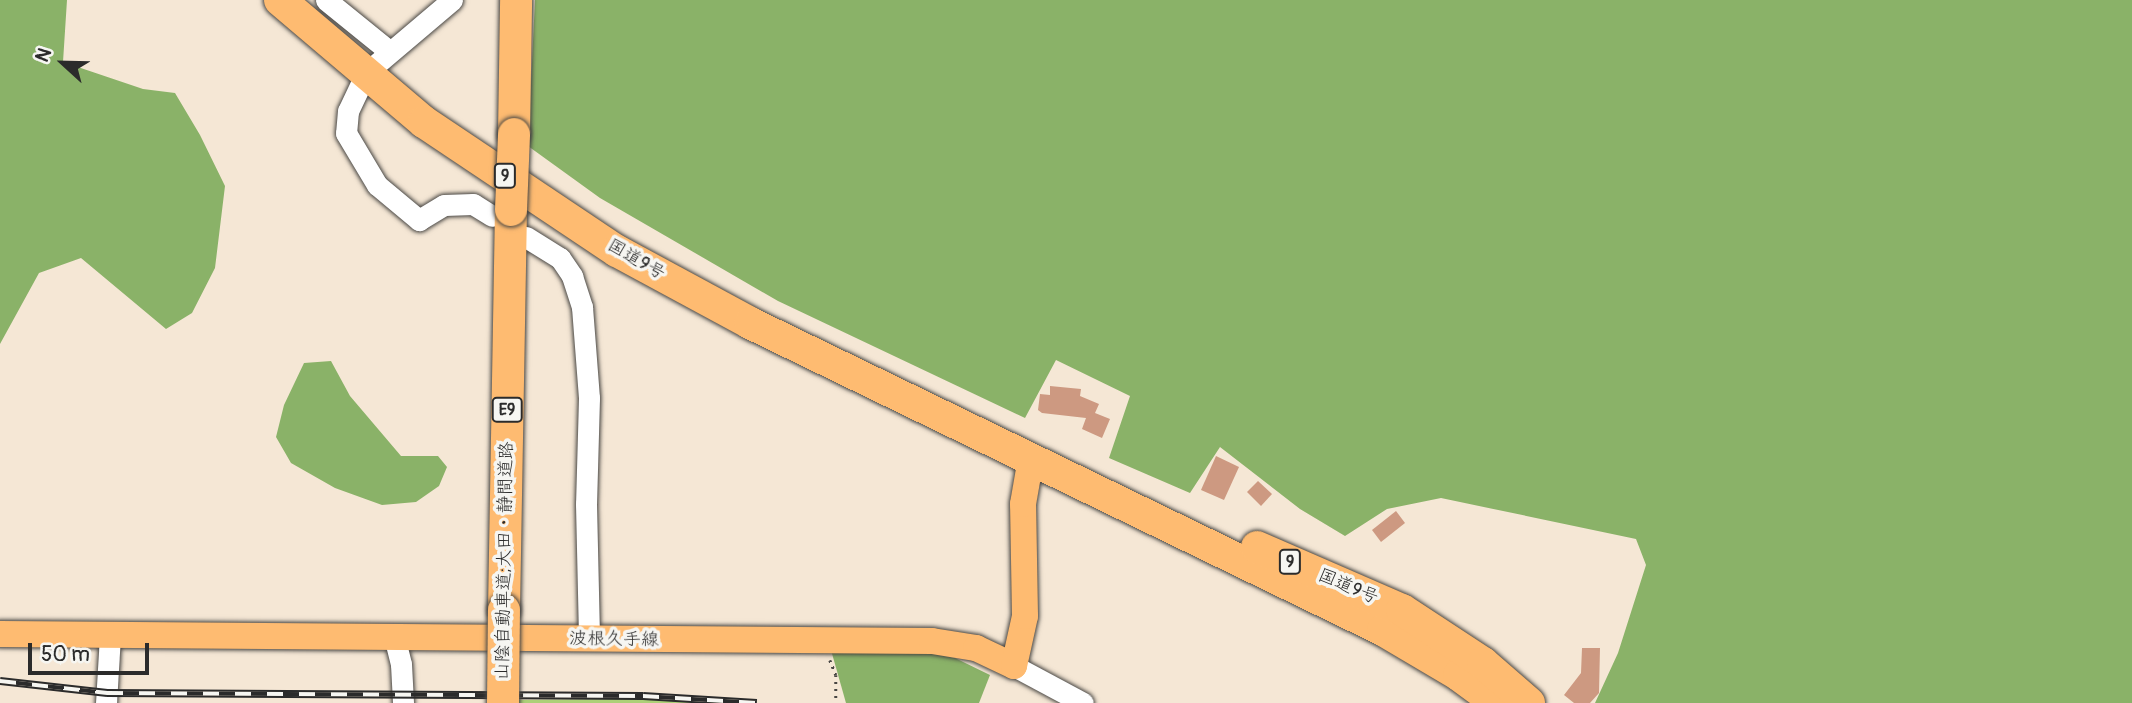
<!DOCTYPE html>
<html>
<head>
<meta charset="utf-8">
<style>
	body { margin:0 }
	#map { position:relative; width:2132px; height:703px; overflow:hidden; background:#f5e7d5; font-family:Pangolin,"Klee One",sans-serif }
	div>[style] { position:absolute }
	.green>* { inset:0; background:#add078 }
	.forest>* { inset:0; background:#8ab268 }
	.building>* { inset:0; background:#cd9981 }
	.path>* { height:2.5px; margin-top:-1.25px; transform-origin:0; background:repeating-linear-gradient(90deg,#494744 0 2px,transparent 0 7px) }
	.roads { filter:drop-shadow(0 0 2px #494744) drop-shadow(0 0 2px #494744) }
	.minor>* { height:21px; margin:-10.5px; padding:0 10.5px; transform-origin:10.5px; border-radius:10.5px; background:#fff }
	.major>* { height:26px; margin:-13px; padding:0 13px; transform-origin:13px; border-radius:13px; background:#febb71 }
	.highway>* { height:32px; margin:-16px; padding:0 16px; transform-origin:16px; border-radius:16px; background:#febb71 }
	.rail>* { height:8px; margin-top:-4px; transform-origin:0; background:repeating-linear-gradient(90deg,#f6f6f2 0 16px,#2b2b2b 0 32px); box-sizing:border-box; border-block:2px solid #2b2b2b }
	.bridges { filter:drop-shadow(0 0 2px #494744) drop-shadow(0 0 2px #494744) }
	.highway-bridge>* { height:32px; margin:-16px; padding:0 16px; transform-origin:16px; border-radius:16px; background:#febb71 }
	span { translate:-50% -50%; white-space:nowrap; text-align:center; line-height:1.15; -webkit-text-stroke:7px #f6f6f2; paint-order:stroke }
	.shield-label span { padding:2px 5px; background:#f6f6f2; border:2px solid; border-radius:5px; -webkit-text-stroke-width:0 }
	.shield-label { font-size:16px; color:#2b2b2b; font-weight:700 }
	.street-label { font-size:18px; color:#2b2b2b }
	.north { position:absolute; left:28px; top:28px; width:70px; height:70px; -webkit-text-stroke:5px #f6f6f2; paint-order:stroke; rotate:292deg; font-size:19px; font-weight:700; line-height:28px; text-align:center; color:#2b2b2b }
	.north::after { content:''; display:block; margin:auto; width:24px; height:32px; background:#2b2b2b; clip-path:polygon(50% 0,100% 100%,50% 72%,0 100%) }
	.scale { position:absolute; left:28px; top:643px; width:121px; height:32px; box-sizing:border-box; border:4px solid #2b2b2b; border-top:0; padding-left:9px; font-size:21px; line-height:24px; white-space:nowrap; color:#2b2b2b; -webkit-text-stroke:5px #f6f6f2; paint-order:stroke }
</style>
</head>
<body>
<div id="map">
	<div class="green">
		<i style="clip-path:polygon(636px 699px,721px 703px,516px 703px,516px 700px)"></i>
	</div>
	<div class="forest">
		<i style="clip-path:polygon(0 0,67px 0,63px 62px,143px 89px,175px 93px,200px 135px,225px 186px,215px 268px,192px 313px,166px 329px,81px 258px,39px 273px,0 344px)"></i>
		<i style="clip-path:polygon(535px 0,2132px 0,2132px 703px,1595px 703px,1618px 653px,1646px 565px,1636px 539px,1441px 498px,1387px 509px,1345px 536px,1300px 509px,1220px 447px,1190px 493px,1109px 458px,1130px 396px,1056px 360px,1025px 418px,778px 301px,600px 198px,528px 146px)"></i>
		<i style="clip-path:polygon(331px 361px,350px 396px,401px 456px,438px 456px,447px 467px,439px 486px,416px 502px,382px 505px,335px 488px,291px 463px,276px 437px,284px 405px,304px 363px)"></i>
		<i style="clip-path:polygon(899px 647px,955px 658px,990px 675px,979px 703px,846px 703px,831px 650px)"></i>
	</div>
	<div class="building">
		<i style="clip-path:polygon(1050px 386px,1081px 389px,1080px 396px,1099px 404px,1095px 413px,1110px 419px,1102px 438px,1082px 429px,1086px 418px,1042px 413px,1038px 410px,1040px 394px,1050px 395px)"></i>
		<i style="clip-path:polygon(1216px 456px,1239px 467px,1224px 500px,1201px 490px)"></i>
		<i style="clip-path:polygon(1258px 481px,1272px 494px,1261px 506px,1247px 492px)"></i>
		<i style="clip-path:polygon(1396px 511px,1405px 523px,1381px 542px,1372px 530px)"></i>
		<i style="clip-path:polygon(1582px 648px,1600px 648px,1599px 693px,1590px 703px,1574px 703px,1564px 695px,1581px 673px)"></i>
	</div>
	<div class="path">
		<i style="left:830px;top:660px;width:16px;rotate:68deg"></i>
		<i style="left:836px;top:675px;width:28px;rotate:90deg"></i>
	</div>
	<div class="roads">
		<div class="minor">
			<i style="left:326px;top:0;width:81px;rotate:39deg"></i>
			<i style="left:452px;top:0;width:113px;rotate:139.7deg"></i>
			<i style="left:366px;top:73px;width:42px;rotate:115.3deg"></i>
			<i style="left:348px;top:111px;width:22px;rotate:95deg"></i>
			<i style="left:346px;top:133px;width:61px;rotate:59.2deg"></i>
			<i style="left:377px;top:185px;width:55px;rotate:39.8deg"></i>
			<i style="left:419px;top:220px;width:29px;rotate:-31deg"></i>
			<i style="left:444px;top:205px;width:29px;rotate:-2deg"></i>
			<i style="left:473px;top:204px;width:22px;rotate:32deg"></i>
			<i style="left:526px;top:237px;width:40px;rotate:32deg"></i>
			<i style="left:560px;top:258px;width:22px;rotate:56deg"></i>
			<i style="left:572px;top:276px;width:33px;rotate:72deg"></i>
			<i style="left:582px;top:307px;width:91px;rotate:85.6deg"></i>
			<i style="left:589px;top:398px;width:106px;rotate:91.6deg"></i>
			<i style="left:586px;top:504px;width:136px;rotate:88.7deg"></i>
			<i style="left:394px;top:636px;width:29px;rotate:76deg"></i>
			<i style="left:401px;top:664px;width:39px;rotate:87deg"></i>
			<i style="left:1014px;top:666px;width:78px;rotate:28.2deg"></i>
			<i style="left:106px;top:703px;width:68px;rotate:-86.6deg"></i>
		</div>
		<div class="major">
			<i style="left:0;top:634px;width:932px;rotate:0.43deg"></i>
			<i style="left:932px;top:641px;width:45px;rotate:9deg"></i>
			<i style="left:976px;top:648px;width:42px;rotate:25.3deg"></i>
			<i style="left:1014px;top:666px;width:51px;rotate:-77.6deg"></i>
			<i style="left:1025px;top:616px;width:112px;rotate:-91deg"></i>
			<i style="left:1023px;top:504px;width:47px;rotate:-80.1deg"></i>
		</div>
		<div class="highway">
			<i style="left:280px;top:0;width:189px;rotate:40.3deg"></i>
			<i style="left:424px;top:122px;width:232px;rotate:33.8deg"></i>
			<i style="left:617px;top:251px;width:151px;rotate:28.4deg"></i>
			<i style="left:750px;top:323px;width:704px;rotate:25.87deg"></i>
			<i style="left:1383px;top:630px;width:88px;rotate:30.6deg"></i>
			<i style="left:1459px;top:675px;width:47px;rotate:36.4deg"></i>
			<i style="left:514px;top:134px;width:134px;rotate:-89.1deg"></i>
			<i style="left:1257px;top:547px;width:158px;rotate:23.5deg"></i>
			<i style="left:1402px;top:610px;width:97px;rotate:33.2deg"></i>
			<i style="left:1483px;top:663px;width:61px;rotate:41deg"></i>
			<i style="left:504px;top:610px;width:400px;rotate:-89deg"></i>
		</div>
	</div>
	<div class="rail">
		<i style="left:0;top:681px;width:108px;rotate:6.4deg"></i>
		<i style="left:107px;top:693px;width:536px;rotate:0.32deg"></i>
		<i style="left:643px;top:696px;width:114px;rotate:3.5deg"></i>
	</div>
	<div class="bridges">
		<div class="highway-bridge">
			<i style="left:511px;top:210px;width:76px;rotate:-87.7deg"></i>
			<i style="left:503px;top:703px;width:93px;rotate:-89.4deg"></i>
		</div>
	</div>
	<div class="shield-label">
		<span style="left:505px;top:176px">9</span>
		<span style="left:507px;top:410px">E9</span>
		<span style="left:1290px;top:562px">9</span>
	</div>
	<div class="street-label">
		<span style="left:636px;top:260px;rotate:30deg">国道9号</span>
		<span style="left:505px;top:561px;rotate:-89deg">山陰自動車道;大田・静間道路</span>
		<span style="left:1348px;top:587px;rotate:23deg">国道9号</span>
		<span style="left:614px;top:640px;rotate:1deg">波根久手線</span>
	</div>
	<div class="north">N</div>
	<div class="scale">50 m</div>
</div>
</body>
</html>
